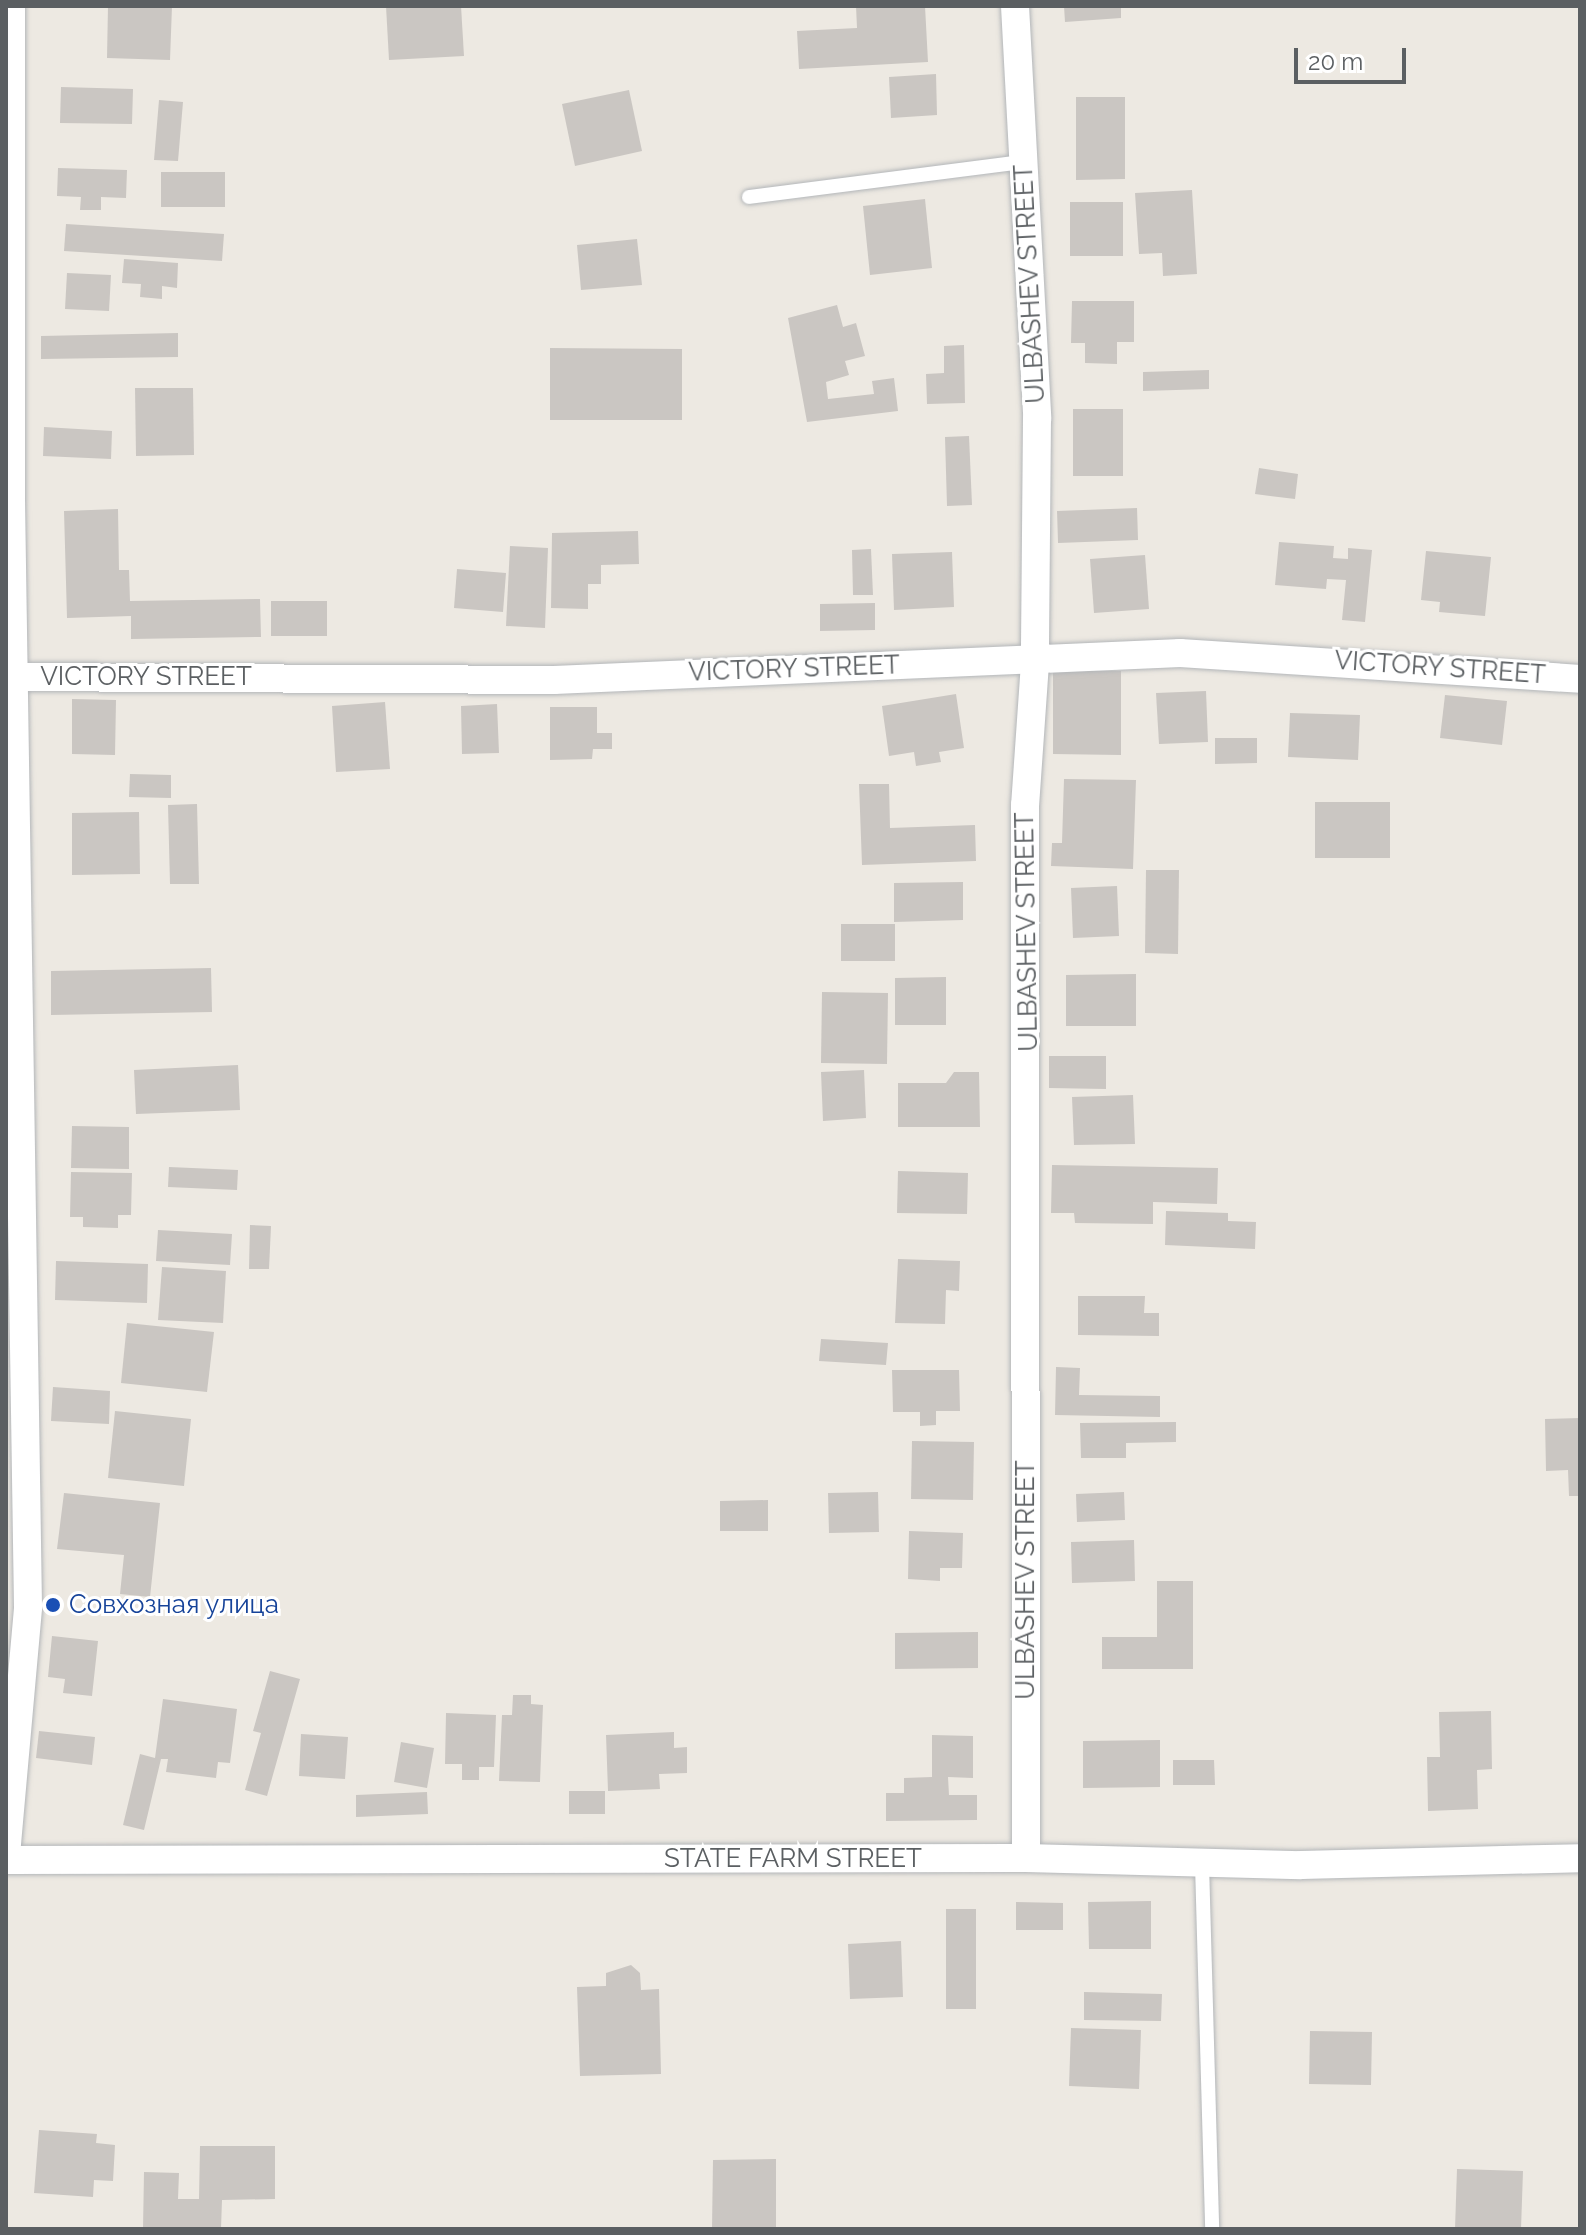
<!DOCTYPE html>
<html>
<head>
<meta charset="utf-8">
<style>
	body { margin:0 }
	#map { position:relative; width:1586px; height:2235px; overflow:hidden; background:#ede9e2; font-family:Raleway,sans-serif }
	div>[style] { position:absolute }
	.building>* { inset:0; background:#cac6c2 }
	.roads { filter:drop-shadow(0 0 2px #b3b6b9) drop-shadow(0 0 2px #b3b6b9) }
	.lane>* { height:14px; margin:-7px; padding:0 7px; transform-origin:7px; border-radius:7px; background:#fff }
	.street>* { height:28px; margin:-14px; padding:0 14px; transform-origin:14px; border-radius:14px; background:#fff }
	.dots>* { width:22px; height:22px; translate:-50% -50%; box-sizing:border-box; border:4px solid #fff; border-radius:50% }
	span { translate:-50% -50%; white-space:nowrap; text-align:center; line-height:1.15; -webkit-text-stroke:6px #fff; paint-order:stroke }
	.street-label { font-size:26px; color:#5b5f62 }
	.transit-label { font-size:26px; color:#164399 }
	.left { translate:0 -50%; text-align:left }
	.frame { position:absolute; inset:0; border:8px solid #5b5f62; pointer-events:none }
	.scale { position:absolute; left:1294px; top:48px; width:112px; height:36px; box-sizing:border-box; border:4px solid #5b5f62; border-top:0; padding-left:10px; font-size:24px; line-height:28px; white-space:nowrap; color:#5b5f62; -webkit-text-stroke:6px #fff; paint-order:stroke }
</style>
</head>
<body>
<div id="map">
	<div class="building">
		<i style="clip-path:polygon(108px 6px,172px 6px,170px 60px,107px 58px)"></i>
		<i style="clip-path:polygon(386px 6px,461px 6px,464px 56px,389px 60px)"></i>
		<i style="clip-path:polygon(856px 6px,925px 6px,928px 62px,799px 69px,797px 31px,857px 28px)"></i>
		<i style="clip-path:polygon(1064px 6px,1121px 6px,1121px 18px,1065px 22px)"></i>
		<i style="clip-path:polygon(936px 74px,937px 115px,891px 118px,889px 77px)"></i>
		<i style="clip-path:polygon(61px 87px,133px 89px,132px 124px,60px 123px)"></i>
		<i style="clip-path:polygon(629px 90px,642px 151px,575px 166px,562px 104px)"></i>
		<i style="clip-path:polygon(1076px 97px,1125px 97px,1125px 179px,1076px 180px)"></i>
		<i style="clip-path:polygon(159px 100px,183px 102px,178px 161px,154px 160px)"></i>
		<i style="clip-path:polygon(58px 168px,127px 170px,126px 198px,101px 197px,101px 210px,80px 210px,81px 197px,57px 196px)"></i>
		<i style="clip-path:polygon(161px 172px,225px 172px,225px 207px,161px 207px)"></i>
		<i style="clip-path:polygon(1192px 190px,1197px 274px,1163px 276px,1162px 253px,1139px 254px,1135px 193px)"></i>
		<i style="clip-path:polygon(925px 199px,932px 268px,870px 275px,863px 206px)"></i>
		<i style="clip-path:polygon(1070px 202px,1123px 202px,1123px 256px,1070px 256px)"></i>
		<i style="clip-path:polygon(66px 224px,224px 234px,222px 261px,64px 251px)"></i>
		<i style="clip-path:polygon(637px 239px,642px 285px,581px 290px,577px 245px)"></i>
		<i style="clip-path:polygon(124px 259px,178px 263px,177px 288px,162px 286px,162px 299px,140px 297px,141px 284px,122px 283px)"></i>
		<i style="clip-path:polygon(67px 273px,111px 275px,109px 311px,65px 309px)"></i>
		<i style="clip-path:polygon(1072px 301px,1134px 301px,1134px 342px,1117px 342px,1117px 364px,1085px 363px,1085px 343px,1071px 343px)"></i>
		<i style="clip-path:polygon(837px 305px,843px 327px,856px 323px,865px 356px,845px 361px,849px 375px,826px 382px,828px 399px,874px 394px,872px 381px,894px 378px,898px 411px,807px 422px,788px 318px)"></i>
		<i style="clip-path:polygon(178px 333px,178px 357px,41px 359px,41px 336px)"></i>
		<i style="clip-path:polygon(964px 345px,965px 403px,927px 404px,926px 374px,944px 373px,944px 346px)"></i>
		<i style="clip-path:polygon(550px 348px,682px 349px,682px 420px,550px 420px)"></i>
		<i style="clip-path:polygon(1209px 370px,1209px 389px,1143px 391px,1143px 372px)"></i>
		<i style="clip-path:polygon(135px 388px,193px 388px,194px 455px,136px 456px)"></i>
		<i style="clip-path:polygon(1073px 409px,1123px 409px,1123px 476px,1073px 476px)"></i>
		<i style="clip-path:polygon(44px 427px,112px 431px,111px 459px,43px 456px)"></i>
		<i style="clip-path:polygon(969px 436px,972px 505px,947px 506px,945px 437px)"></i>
		<i style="clip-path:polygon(1259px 468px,1298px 474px,1295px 499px,1255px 494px)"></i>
		<i style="clip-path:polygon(1137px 508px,1138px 540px,1058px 543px,1057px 511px)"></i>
		<i style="clip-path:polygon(118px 509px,119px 570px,129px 570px,130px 601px,260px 599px,261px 637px,131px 639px,131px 616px,67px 618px,64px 511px)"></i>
		<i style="clip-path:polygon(638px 531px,639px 564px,601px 565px,601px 584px,588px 584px,588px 609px,551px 608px,552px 533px)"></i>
		<i style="clip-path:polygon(1279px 542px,1334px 546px,1333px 558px,1348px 559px,1348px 548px,1372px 550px,1365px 622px,1342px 620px,1346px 580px,1327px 579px,1326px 589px,1275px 585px)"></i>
		<i style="clip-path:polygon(510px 546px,548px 548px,545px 628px,506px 626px)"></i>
		<i style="clip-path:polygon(871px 549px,873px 595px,853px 595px,852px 550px)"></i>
		<i style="clip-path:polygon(1426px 551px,1491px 557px,1485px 616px,1439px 612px,1440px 602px,1421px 600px)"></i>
		<i style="clip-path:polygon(952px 552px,954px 607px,894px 610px,892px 554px)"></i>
		<i style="clip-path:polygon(1145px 555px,1149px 609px,1094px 613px,1090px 559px)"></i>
		<i style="clip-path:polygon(457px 569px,506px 573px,503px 612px,454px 608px)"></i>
		<i style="clip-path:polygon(271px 601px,327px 601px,327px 636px,271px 636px)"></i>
		<i style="clip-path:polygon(875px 603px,875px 630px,820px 631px,820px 604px)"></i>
		<i style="clip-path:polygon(1053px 671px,1121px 671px,1121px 755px,1053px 754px)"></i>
		<i style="clip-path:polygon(1206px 691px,1208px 742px,1159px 744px,1156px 693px)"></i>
		<i style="clip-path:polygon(956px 694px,964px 748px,939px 752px,941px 762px,916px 766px,914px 752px,889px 756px,882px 706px)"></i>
		<i style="clip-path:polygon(1445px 695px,1507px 701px,1502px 745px,1440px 738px)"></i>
		<i style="clip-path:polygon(72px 699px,116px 700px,115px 755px,72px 754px)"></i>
		<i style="clip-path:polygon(385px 702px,390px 769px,336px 772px,332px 706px)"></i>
		<i style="clip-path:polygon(497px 704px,499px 753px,462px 754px,461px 706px)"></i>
		<i style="clip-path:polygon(550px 707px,597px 707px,597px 733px,612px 733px,612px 749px,593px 749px,592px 759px,550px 760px)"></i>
		<i style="clip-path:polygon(1290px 713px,1360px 715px,1358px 760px,1288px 757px)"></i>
		<i style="clip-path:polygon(1215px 738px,1257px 738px,1257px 763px,1215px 764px)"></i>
		<i style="clip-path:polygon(130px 774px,171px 775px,171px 798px,129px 797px)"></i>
		<i style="clip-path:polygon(1064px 779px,1136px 780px,1133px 869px,1051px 866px,1052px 843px,1062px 843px)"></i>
		<i style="clip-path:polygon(859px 784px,889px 784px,890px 828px,975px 825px,976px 861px,862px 865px)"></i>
		<i style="clip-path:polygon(1315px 802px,1390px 802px,1390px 858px,1315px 858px)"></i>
		<i style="clip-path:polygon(197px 804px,199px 884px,170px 884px,168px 805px)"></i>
		<i style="clip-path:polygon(139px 812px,140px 874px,72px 875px,72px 813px)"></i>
		<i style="clip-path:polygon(1146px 870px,1179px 870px,1178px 954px,1145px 953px)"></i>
		<i style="clip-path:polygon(963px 882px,963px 920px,894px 922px,894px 883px)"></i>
		<i style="clip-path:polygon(1117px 886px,1119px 936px,1073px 938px,1071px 888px)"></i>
		<i style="clip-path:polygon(841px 924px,895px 924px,895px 961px,841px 961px)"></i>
		<i style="clip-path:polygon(211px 968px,212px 1012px,51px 1015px,51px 971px)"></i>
		<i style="clip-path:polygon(1136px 974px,1136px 1026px,1066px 1026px,1066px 975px)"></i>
		<i style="clip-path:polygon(946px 977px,946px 1025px,895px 1025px,895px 978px)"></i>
		<i style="clip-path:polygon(822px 992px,888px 993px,887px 1064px,821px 1063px)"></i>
		<i style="clip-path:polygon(1049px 1056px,1106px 1056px,1106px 1089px,1049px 1088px)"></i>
		<i style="clip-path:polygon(238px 1065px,240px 1110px,136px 1114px,134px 1070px)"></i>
		<i style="clip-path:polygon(864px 1070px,866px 1118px,823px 1121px,821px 1072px)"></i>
		<i style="clip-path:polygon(954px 1072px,979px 1072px,980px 1127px,898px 1127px,898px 1083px,946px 1083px)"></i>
		<i style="clip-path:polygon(1133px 1095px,1135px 1144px,1074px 1145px,1072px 1097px)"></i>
		<i style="clip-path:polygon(72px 1126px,129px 1127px,129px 1169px,71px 1168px)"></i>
		<i style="clip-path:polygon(1052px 1165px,1218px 1168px,1217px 1204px,1153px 1202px,1153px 1224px,1075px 1223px,1074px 1213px,1051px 1213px)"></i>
		<i style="clip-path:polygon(169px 1167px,238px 1170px,237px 1190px,168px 1187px)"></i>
		<i style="clip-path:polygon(898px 1171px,968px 1173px,967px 1214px,897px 1213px)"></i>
		<i style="clip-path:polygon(71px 1172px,132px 1173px,131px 1215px,118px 1215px,118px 1228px,83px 1227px,83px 1217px,70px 1217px)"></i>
		<i style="clip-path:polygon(1166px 1211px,1228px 1213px,1228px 1221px,1256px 1222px,1255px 1249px,1165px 1245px)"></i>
		<i style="clip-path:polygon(250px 1225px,271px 1226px,269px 1269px,249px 1269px)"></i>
		<i style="clip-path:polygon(158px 1230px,232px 1234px,230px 1265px,156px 1261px)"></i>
		<i style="clip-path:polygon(898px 1259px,960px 1261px,959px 1291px,946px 1290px,945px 1324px,895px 1323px)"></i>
		<i style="clip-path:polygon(56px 1261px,148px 1264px,147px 1303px,55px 1300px)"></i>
		<i style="clip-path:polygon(162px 1267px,226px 1271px,223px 1323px,158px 1320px)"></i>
		<i style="clip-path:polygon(1078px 1296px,1145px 1296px,1144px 1313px,1159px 1313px,1159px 1336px,1078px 1335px)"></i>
		<i style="clip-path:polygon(127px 1323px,214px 1332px,207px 1392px,121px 1383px)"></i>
		<i style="clip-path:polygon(821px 1339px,888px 1343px,886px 1365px,819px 1361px)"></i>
		<i style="clip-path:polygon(1056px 1367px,1080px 1368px,1079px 1395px,1160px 1396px,1160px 1417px,1055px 1415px)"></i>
		<i style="clip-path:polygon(892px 1370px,959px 1370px,960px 1411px,936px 1411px,936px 1425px,920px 1426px,920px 1412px,893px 1412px)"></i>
		<i style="clip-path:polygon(53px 1387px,110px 1391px,109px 1424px,51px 1421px)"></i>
		<i style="clip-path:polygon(115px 1411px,191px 1419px,184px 1486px,108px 1478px)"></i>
		<i style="clip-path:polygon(1580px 1418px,1580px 1496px,1569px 1496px,1568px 1470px,1546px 1471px,1545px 1419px)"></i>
		<i style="clip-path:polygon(1176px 1422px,1176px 1442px,1126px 1443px,1126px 1458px,1081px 1458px,1080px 1423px)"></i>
		<i style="clip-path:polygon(912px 1441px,974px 1442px,973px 1500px,911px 1499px)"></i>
		<i style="clip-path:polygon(878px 1492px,879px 1532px,829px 1533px,828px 1493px)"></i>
		<i style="clip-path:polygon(1124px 1492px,1125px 1520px,1077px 1522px,1076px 1494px)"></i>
		<i style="clip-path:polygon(64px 1493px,160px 1503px,150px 1597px,120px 1594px,124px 1555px,57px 1549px)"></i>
		<i style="clip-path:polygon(768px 1500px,768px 1531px,720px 1531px,720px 1501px)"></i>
		<i style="clip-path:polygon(909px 1531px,963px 1533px,962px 1568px,940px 1568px,940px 1581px,908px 1579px)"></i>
		<i style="clip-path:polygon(1134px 1540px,1135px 1581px,1072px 1583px,1071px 1542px)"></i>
		<i style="clip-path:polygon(1157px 1581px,1193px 1581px,1193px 1669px,1102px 1669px,1102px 1637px,1157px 1637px)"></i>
		<i style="clip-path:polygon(978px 1632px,978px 1668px,895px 1669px,895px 1633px)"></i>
		<i style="clip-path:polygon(52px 1636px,98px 1641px,92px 1696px,63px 1693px,65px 1679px,48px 1677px)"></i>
		<i style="clip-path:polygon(270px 1671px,300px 1679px,267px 1796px,245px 1790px,261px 1733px,253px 1731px)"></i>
		<i style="clip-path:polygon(513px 1695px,531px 1695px,531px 1704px,543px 1705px,540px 1782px,499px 1781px,502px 1715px,512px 1715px)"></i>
		<i style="clip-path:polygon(163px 1699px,237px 1709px,230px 1763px,218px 1762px,216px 1778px,166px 1772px,168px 1759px,161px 1759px,144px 1830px,123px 1825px,140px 1754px,155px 1758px)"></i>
		<i style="clip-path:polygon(1491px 1711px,1492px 1769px,1477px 1770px,1478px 1809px,1428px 1811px,1427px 1757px,1440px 1757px,1439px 1712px)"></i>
		<i style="clip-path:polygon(446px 1713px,496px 1715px,494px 1767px,479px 1767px,479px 1780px,462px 1780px,462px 1764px,445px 1764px)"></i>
		<i style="clip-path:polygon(39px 1731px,95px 1737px,92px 1765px,36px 1758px)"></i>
		<i style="clip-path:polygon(674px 1732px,674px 1748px,687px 1747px,687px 1773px,659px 1774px,660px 1789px,608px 1791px,606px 1735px)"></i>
		<i style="clip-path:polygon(301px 1734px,348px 1737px,345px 1779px,299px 1776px)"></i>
		<i style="clip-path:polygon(932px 1735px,973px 1736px,973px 1778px,948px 1777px,949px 1795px,977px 1795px,977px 1820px,886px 1821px,886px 1793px,904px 1793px,904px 1778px,932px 1777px)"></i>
		<i style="clip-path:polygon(1160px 1740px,1160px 1787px,1083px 1788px,1083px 1741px)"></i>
		<i style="clip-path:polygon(401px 1742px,434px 1748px,427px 1788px,394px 1782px)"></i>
		<i style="clip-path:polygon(1173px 1760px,1214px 1760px,1215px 1785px,1173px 1785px)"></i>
		<i style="clip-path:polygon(569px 1791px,605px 1791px,605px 1814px,569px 1814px)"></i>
		<i style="clip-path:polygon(427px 1792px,428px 1814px,356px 1817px,356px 1795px)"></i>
		<i style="clip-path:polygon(1151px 1901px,1151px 1949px,1089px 1949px,1088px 1902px)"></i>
		<i style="clip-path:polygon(1016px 1902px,1063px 1903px,1063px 1930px,1016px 1930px)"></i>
		<i style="clip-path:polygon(946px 1909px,976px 1909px,976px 2009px,946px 2009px)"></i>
		<i style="clip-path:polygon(901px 1941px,903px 1997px,850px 1999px,848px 1944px)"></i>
		<i style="clip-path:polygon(631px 1965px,640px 1973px,641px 1990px,659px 1989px,661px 2074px,580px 2076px,577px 1987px,606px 1986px,606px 1973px)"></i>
		<i style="clip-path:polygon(1084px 1992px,1162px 1994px,1161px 2021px,1084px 2020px)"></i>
		<i style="clip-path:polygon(1071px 2028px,1141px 2030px,1139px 2089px,1069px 2086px)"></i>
		<i style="clip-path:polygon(1310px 2031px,1372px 2032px,1371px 2085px,1309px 2084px)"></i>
		<i style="clip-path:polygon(39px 2130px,97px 2134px,96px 2143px,115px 2145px,113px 2181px,94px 2180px,93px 2197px,34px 2193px)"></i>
		<i style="clip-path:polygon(200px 2146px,275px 2146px,275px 2199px,222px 2200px,221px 2229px,143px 2229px,144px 2172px,179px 2173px,178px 2199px,199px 2199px)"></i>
		<i style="clip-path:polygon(776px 2159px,776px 2229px,712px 2229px,713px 2160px)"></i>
		<i style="clip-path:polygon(1457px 2169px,1523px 2171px,1521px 2229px,1455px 2229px)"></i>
	</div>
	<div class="roads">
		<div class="lane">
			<i style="left:749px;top:197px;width:276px;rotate:-7.3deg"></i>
			<i style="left:1202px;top:1864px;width:365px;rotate:88.4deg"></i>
		</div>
		<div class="street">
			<i style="left:1015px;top:6px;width:413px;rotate:86.9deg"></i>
			<i style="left:1037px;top:418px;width:245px;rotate:90.5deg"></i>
			<i style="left:1035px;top:663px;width:142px;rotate:94deg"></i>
			<i style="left:1025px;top:805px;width:1053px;rotate:89.95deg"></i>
			<i style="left:6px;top:677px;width:548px;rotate:0.31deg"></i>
			<i style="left:554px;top:680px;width:627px;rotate:-2.47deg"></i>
			<i style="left:1180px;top:653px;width:401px;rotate:3.7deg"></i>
			<i style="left:6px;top:1855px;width:249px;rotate:-84.9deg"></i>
			<i style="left:28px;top:1607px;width:1110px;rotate:-90.88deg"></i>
			<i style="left:11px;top:497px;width:491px;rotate:-90deg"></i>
			<i style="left:6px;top:1860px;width:1020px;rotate:-0.11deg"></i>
			<i style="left:1026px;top:1858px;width:275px;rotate:1.5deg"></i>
			<i style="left:1301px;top:1865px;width:279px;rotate:-1.4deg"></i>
		</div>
	</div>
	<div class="dots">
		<i style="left:53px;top:1605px;background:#1a4fb4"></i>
	</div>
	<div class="street-label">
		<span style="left:1030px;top:284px;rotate:-93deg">ULBASHEV STREET</span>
		<span style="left:1440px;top:668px;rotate:4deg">VICTORY STREET</span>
		<span style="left:794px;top:669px;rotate:-2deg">VICTORY STREET</span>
		<span style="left:146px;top:677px">VICTORY STREET</span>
		<span style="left:1027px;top:932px;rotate:-91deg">ULBASHEV STREET</span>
		<span style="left:1026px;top:1580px;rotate:-90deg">ULBASHEV STREET</span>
		<span style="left:793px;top:1859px">STATE FARM STREET</span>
	</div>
	<div class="transit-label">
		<span class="left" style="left:69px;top:1605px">Совхозная улица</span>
	</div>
	<div class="frame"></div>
	<div class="scale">20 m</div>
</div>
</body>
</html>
